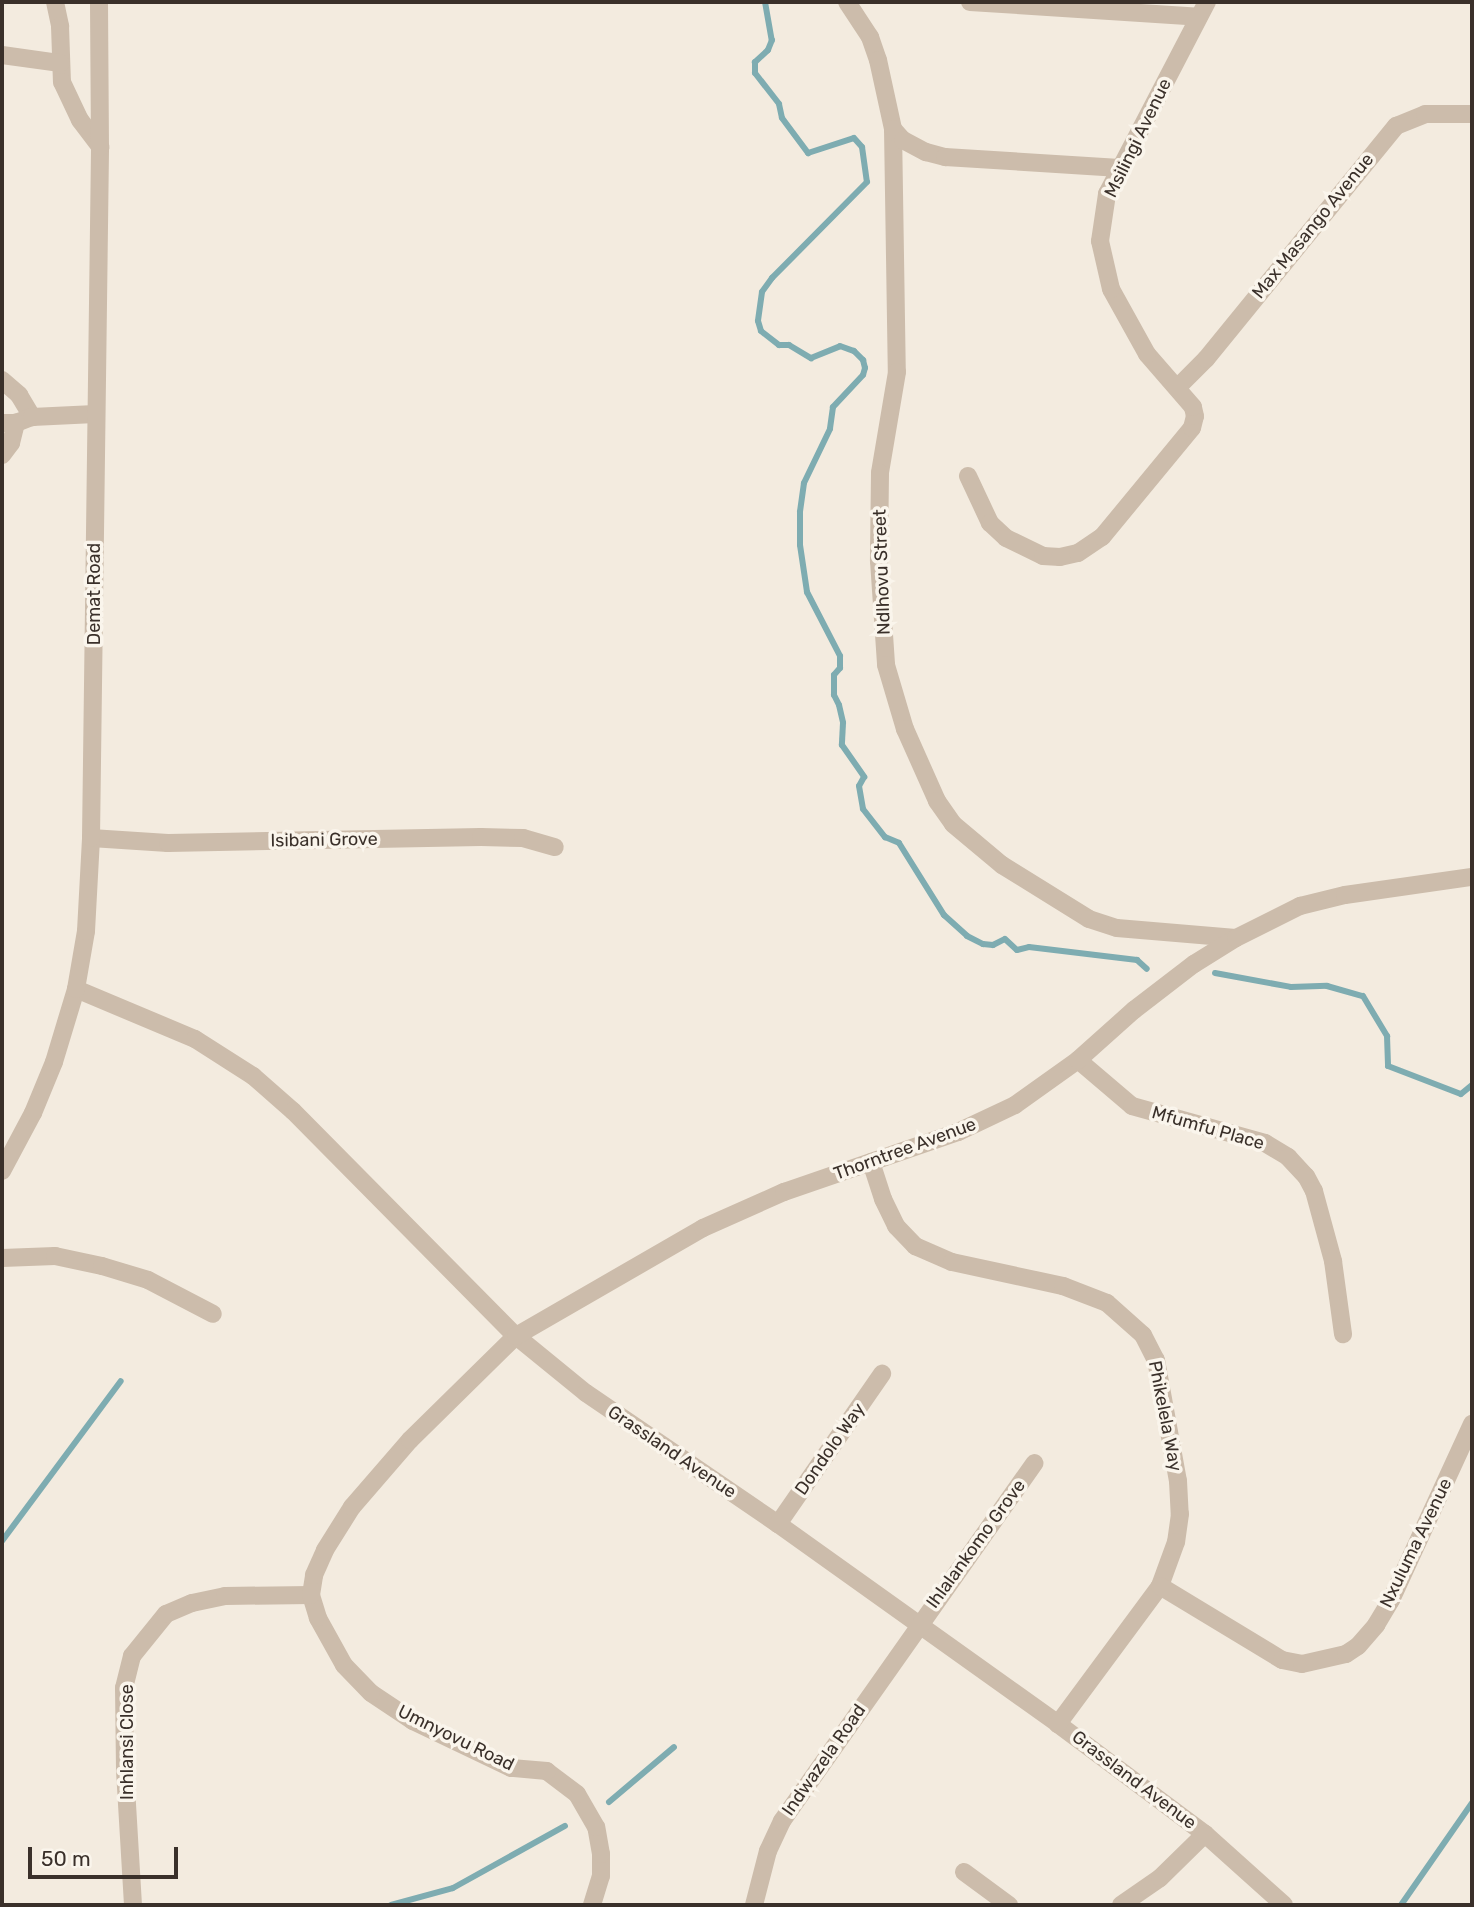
<!DOCTYPE html>
<html>
<head>
<meta charset="utf-8">
<style>
	body { margin:0 }
	#map { position:relative; width:1474px; height:1907px; overflow:hidden; background:#f3ebdf; font-family:Rubik,sans-serif }
	div>[style] { position:absolute }
	.stream>* { height:6px; margin:-3px; padding:0 3px; transform-origin:3px; border-radius:3px; background:#7eacb1 }
	.minor>* { height:18px; margin:-9px; padding:0 9px; transform-origin:9px; border-radius:9px; background:#ccbcab }
	span { translate:-50% -50%; white-space:nowrap; text-align:center; line-height:1.15; -webkit-text-stroke:7px #faf5ec; paint-order:stroke }
	.street-label { font-size:18px; color:#3a302a }
	.frame { position:absolute; inset:0; border:4px solid #3a302a; pointer-events:none }
	.scale { position:absolute; left:28px; top:1847px; width:150px; height:32px; box-sizing:border-box; border:4px solid #3a302a; border-top:0; padding-left:9px; font-size:21px; line-height:24px; white-space:nowrap; color:#3a302a; -webkit-text-stroke:5px #faf5ec; paint-order:stroke }
</style>
</head>
<body>
<div id="map">
	<div class="stream">
		<i style="left:765px;top:2px;width:39px;rotate:80deg"></i>
		<i style="left:772px;top:40px;width:11px;rotate:112deg"></i>
		<i style="left:768px;top:50px;width:18px;rotate:137deg"></i>
		<i style="left:755px;top:62px;width:11px;rotate:90deg"></i>
		<i style="left:755px;top:73px;width:39px;rotate:52deg"></i>
		<i style="left:779px;top:104px;width:14px;rotate:78deg"></i>
		<i style="left:782px;top:118px;width:44px;rotate:53.4deg"></i>
		<i style="left:808px;top:153px;width:48px;rotate:-18.1deg"></i>
		<i style="left:854px;top:138px;width:12px;rotate:48deg"></i>
		<i style="left:862px;top:147px;width:35px;rotate:82deg"></i>
		<i style="left:867px;top:182px;width:135px;rotate:134.7deg"></i>
		<i style="left:772px;top:278px;width:17px;rotate:126deg"></i>
		<i style="left:762px;top:292px;width:29px;rotate:98deg"></i>
		<i style="left:758px;top:321px;width:10px;rotate:73deg"></i>
		<i style="left:761px;top:331px;width:23px;rotate:38deg"></i>
		<i style="left:779px;top:345px;width:10px"></i>
		<i style="left:789px;top:345px;width:26px;rotate:31deg"></i>
		<i style="left:811px;top:358px;width:31px;rotate:-22deg"></i>
		<i style="left:840px;top:346px;width:15px;rotate:20deg"></i>
		<i style="left:854px;top:351px;width:13px;rotate:45deg"></i>
		<i style="left:863px;top:360px;width:8px;rotate:76deg"></i>
		<i style="left:865px;top:368px;width:7px;rotate:106deg"></i>
		<i style="left:863px;top:375px;width:44px;rotate:133.2deg"></i>
		<i style="left:833px;top:407px;width:22px;rotate:98deg"></i>
		<i style="left:830px;top:429px;width:60px;rotate:115.7deg"></i>
		<i style="left:804px;top:483px;width:29px;rotate:98deg"></i>
		<i style="left:800px;top:512px;width:33px;rotate:90deg"></i>
		<i style="left:800px;top:545px;width:48px;rotate:81.5deg"></i>
		<i style="left:807px;top:592px;width:72px;rotate:62.7deg"></i>
		<i style="left:840px;top:656px;width:12px;rotate:90deg"></i>
		<i style="left:840px;top:668px;width:9px;rotate:131deg"></i>
		<i style="left:834px;top:675px;width:20px;rotate:90deg"></i>
		<i style="left:834px;top:695px;width:11px;rotate:63deg"></i>
		<i style="left:839px;top:705px;width:18px;rotate:77deg"></i>
		<i style="left:843px;top:723px;width:22px;rotate:93deg"></i>
		<i style="left:842px;top:745px;width:39px;rotate:55deg"></i>
		<i style="left:864px;top:777px;width:10px;rotate:119deg"></i>
		<i style="left:859px;top:786px;width:23px;rotate:80deg"></i>
		<i style="left:863px;top:809px;width:36px;rotate:52deg"></i>
		<i style="left:885px;top:837px;width:15px;rotate:23deg"></i>
		<i style="left:899px;top:843px;width:85px;rotate:58deg"></i>
		<i style="left:944px;top:915px;width:31px;rotate:42deg"></i>
		<i style="left:967px;top:936px;width:18px;rotate:27deg"></i>
		<i style="left:983px;top:944px;width:10px;rotate:6deg"></i>
		<i style="left:993px;top:945px;width:13px;rotate:-27deg"></i>
		<i style="left:1005px;top:939px;width:16px;rotate:43deg"></i>
		<i style="left:1017px;top:950px;width:12px;rotate:-14deg"></i>
		<i style="left:1029px;top:947px;width:109px;rotate:6.9deg"></i>
		<i style="left:1137px;top:960px;width:13px;rotate:42deg"></i>
		<i style="left:1215px;top:973px;width:77px;rotate:10.4deg"></i>
		<i style="left:1291px;top:987px;width:36px;rotate:-2deg"></i>
		<i style="left:1327px;top:986px;width:37px;rotate:16deg"></i>
		<i style="left:1363px;top:996px;width:47px;rotate:59deg"></i>
		<i style="left:1387px;top:1036px;width:30px;rotate:88deg"></i>
		<i style="left:1388px;top:1066px;width:78px;rotate:21deg"></i>
		<i style="left:1461px;top:1094px;width:14px;rotate:-39deg"></i>
		<i style="left:2px;top:1541px;width:199px;rotate:-53.4deg"></i>
		<i style="left:609px;top:1802px;width:85px;rotate:-40.2deg"></i>
		<i style="left:391px;top:1905px;width:64px;rotate:-15.3deg"></i>
		<i style="left:453px;top:1888px;width:128px;rotate:-29deg"></i>
		<i style="left:1401px;top:1905px;width:124px;rotate:-55.2deg"></i>
	</div>
	<div class="minor">
		<i style="left:55px;top:2px;width:25px;rotate:78deg"></i>
		<i style="left:60px;top:26px;width:56px;rotate:88deg"></i>
		<i style="left:62px;top:82px;width:42px;rotate:64.7deg"></i>
		<i style="left:80px;top:120px;width:34px;rotate:53deg"></i>
		<i style="left:847px;top:2px;width:42px;rotate:56.7deg"></i>
		<i style="left:870px;top:37px;width:24px;rotate:71deg"></i>
		<i style="left:878px;top:60px;width:71px;rotate:77.7deg"></i>
		<i style="left:893px;top:129px;width:243px;rotate:89.1deg"></i>
		<i style="left:897px;top:372px;width:102px;rotate:99.6deg"></i>
		<i style="left:880px;top:473px;width:88px;rotate:90.7deg"></i>
		<i style="left:879px;top:561px;width:104px;rotate:86.1deg"></i>
		<i style="left:886px;top:665px;width:67px;rotate:73.5deg"></i>
		<i style="left:905px;top:729px;width:79px;rotate:66deg"></i>
		<i style="left:937px;top:801px;width:28px;rotate:55deg"></i>
		<i style="left:953px;top:824px;width:64px;rotate:39.9deg"></i>
		<i style="left:1002px;top:865px;width:102px;rotate:31.8deg"></i>
		<i style="left:1089px;top:919px;width:29px;rotate:18deg"></i>
		<i style="left:1117px;top:928px;width:119px;rotate:4.8deg"></i>
		<i style="left:970px;top:2px;width:229px;rotate:3.7deg"></i>
		<i style="left:2px;top:55px;width:59px;rotate:7.9deg"></i>
		<i style="left:893px;top:129px;width:15px;rotate:48deg"></i>
		<i style="left:903px;top:140px;width:26px;rotate:28deg"></i>
		<i style="left:926px;top:152px;width:20px;rotate:15deg"></i>
		<i style="left:945px;top:157px;width:175px;rotate:3.6deg"></i>
		<i style="left:2px;top:380px;width:23px;rotate:41deg"></i>
		<i style="left:19px;top:395px;width:26px;rotate:59deg"></i>
		<i style="left:1178px;top:387px;width:40px;rotate:-45deg"></i>
		<i style="left:1206px;top:359px;width:301px;rotate:-50.8deg"></i>
		<i style="left:1396px;top:126px;width:31px;rotate:-22deg"></i>
		<i style="left:1425px;top:114px;width:47px"></i>
		<i style="left:2px;top:423px;width:14px"></i>
		<i style="left:16px;top:423px;width:17px;rotate:-21deg"></i>
		<i style="left:32px;top:417px;width:63px;rotate:-2.7deg"></i>
		<i style="left:2px;top:455px;width:15px;rotate:-53deg"></i>
		<i style="left:11px;top:443px;width:21px;rotate:-76deg"></i>
		<i style="left:968px;top:476px;width:52px;rotate:64.9deg"></i>
		<i style="left:990px;top:523px;width:22px;rotate:43deg"></i>
		<i style="left:1006px;top:538px;width:41px;rotate:25.9deg"></i>
		<i style="left:1043px;top:556px;width:17px;rotate:3deg"></i>
		<i style="left:1060px;top:557px;width:18px;rotate:-13deg"></i>
		<i style="left:1078px;top:553px;width:29px;rotate:-34deg"></i>
		<i style="left:1102px;top:537px;width:141px;rotate:-50.5deg"></i>
		<i style="left:1192px;top:428px;width:12px;rotate:-76deg"></i>
		<i style="left:1195px;top:416px;width:9px;rotate:-103deg"></i>
		<i style="left:1193px;top:407px;width:70px;rotate:-131deg"></i>
		<i style="left:1147px;top:354px;width:74px;rotate:-119deg"></i>
		<i style="left:1111px;top:289px;width:49px;rotate:-102.9deg"></i>
		<i style="left:1100px;top:241px;width:48px;rotate:-81.5deg"></i>
		<i style="left:1107px;top:194px;width:216px;rotate:-62.5deg"></i>
		<i style="left:91px;top:838px;width:77px;rotate:3.7deg"></i>
		<i style="left:168px;top:843px;width:313px;rotate:-1.1deg"></i>
		<i style="left:481px;top:837px;width:42px;rotate:1.4deg"></i>
		<i style="left:523px;top:838px;width:33px;rotate:16deg"></i>
		<i style="left:76px;top:989px;width:129px;rotate:22.8deg"></i>
		<i style="left:195px;top:1039px;width:69px;rotate:32.5deg"></i>
		<i style="left:253px;top:1076px;width:53px;rotate:41.2deg"></i>
		<i style="left:293px;top:1111px;width:317px;rotate:45.3deg"></i>
		<i style="left:516px;top:1336px;width:90px;rotate:39.2deg"></i>
		<i style="left:586px;top:1393px;width:232px;rotate:34.3deg"></i>
		<i style="left:778px;top:1524px;width:344px;rotate:35.5deg"></i>
		<i style="left:1058px;top:1724px;width:184px;rotate:36.8deg"></i>
		<i style="left:1205px;top:1834px;width:106px;rotate:41.9deg"></i>
		<i style="left:1078px;top:1060px;width:71px;rotate:40.4deg"></i>
		<i style="left:1132px;top:1106px;width:138px;rotate:15.5deg"></i>
		<i style="left:1265px;top:1143px;width:27px;rotate:31deg"></i>
		<i style="left:1288px;top:1157px;width:26px;rotate:47deg"></i>
		<i style="left:1306px;top:1176px;width:17px;rotate:62deg"></i>
		<i style="left:1314px;top:1191px;width:73px;rotate:74.8deg"></i>
		<i style="left:1333px;top:1261px;width:74px;rotate:82.2deg"></i>
		<i style="left:871px;top:1162px;width:39px;rotate:72deg"></i>
		<i style="left:883px;top:1199px;width:30px;rotate:64deg"></i>
		<i style="left:896px;top:1226px;width:28px;rotate:46deg"></i>
		<i style="left:915px;top:1246px;width:40px;rotate:23.4deg"></i>
		<i style="left:952px;top:1262px;width:114px;rotate:12.2deg"></i>
		<i style="left:1063px;top:1286px;width:47px;rotate:21.1deg"></i>
		<i style="left:1107px;top:1303px;width:48px;rotate:41.6deg"></i>
		<i style="left:1143px;top:1335px;width:28px;rotate:63deg"></i>
		<i style="left:1156px;top:1360px;width:123px;rotate:79.7deg"></i>
		<i style="left:1178px;top:1481px;width:33px;rotate:87deg"></i>
		<i style="left:1180px;top:1514px;width:28px;rotate:98deg"></i>
		<i style="left:1176px;top:1542px;width:47px;rotate:110deg"></i>
		<i style="left:1160px;top:1586px;width:172px;rotate:126.5deg"></i>
		<i style="left:2px;top:1171px;width:66px;rotate:-61.9deg"></i>
		<i style="left:33px;top:1113px;width:55px;rotate:-67.6deg"></i>
		<i style="left:54px;top:1062px;width:76px;rotate:-73.2deg"></i>
		<i style="left:76px;top:989px;width:59px;rotate:-80.2deg"></i>
		<i style="left:86px;top:931px;width:93px;rotate:-86.9deg"></i>
		<i style="left:91px;top:838px;width:691px;rotate:-89.25deg"></i>
		<i style="left:100px;top:147px;width:145px;rotate:-90.4deg"></i>
		<i style="left:2px;top:1258px;width:53px;rotate:-2.2deg"></i>
		<i style="left:55px;top:1256px;width:48px;rotate:12deg"></i>
		<i style="left:102px;top:1266px;width:48px;rotate:16.9deg"></i>
		<i style="left:148px;top:1280px;width:73px;rotate:27.6deg"></i>
		<i style="left:778px;top:1524px;width:183px;rotate:-55.3deg"></i>
		<i style="left:1160px;top:1586px;width:143px;rotate:31.2deg"></i>
		<i style="left:1282px;top:1660px;width:20px;rotate:11deg"></i>
		<i style="left:1302px;top:1664px;width:45px;rotate:-12.8deg"></i>
		<i style="left:1346px;top:1654px;width:14px;rotate:-34deg"></i>
		<i style="left:1358px;top:1646px;width:28px;rotate:-49deg"></i>
		<i style="left:1376px;top:1625px;width:29px;rotate:-59deg"></i>
		<i style="left:1391px;top:1600px;width:194px;rotate:-65.3deg"></i>
		<i style="left:964px;top:1872px;width:56px;rotate:36.3deg"></i>
		<i style="left:133px;top:1905px;width:136px;rotate:-93.4deg"></i>
		<i style="left:125px;top:1769px;width:81px;rotate:-90.7deg"></i>
		<i style="left:124px;top:1688px;width:33px;rotate:-76deg"></i>
		<i style="left:132px;top:1656px;width:54px;rotate:-51deg"></i>
		<i style="left:166px;top:1614px;width:28px;rotate:-23deg"></i>
		<i style="left:192px;top:1603px;width:34px;rotate:-12deg"></i>
		<i style="left:225px;top:1596px;width:86px;rotate:-0.7deg"></i>
		<i style="left:592px;top:1905px;width:30px;rotate:-73deg"></i>
		<i style="left:601px;top:1876px;width:22px;rotate:-90deg"></i>
		<i style="left:601px;top:1854px;width:27px;rotate:-100deg"></i>
		<i style="left:596px;top:1827px;width:38px;rotate:-120deg"></i>
		<i style="left:577px;top:1794px;width:38px;rotate:-143deg"></i>
		<i style="left:547px;top:1771px;width:36px;rotate:-175deg"></i>
		<i style="left:511px;top:1768px;width:109px;rotate:-154.4deg"></i>
		<i style="left:413px;top:1721px;width:50px;rotate:-146.3deg"></i>
		<i style="left:371px;top:1693px;width:39px;rotate:-134deg"></i>
		<i style="left:344px;top:1665px;width:54px;rotate:-119deg"></i>
		<i style="left:318px;top:1618px;width:24px;rotate:-107deg"></i>
		<i style="left:311px;top:1595px;width:20px;rotate:-81deg"></i>
		<i style="left:314px;top:1575px;width:27px;rotate:-66deg"></i>
		<i style="left:325px;top:1550px;width:51px;rotate:-57.9deg"></i>
		<i style="left:352px;top:1507px;width:89px;rotate:-49.1deg"></i>
		<i style="left:410px;top:1440px;width:148px;rotate:-44.5deg"></i>
		<i style="left:516px;top:1336px;width:216px;rotate:-30deg"></i>
		<i style="left:703px;top:1228px;width:89px;rotate:-24deg"></i>
		<i style="left:784px;top:1192px;width:184px;rotate:-19deg"></i>
		<i style="left:958px;top:1132px;width:63px;rotate:-25.3deg"></i>
		<i style="left:1015px;top:1105px;width:77px;rotate:-35.5deg"></i>
		<i style="left:1078px;top:1060px;width:75px;rotate:-41.8deg"></i>
		<i style="left:1134px;top:1010px;width:76px;rotate:-37.5deg"></i>
		<i style="left:1194px;top:964px;width:49px;rotate:-31.8deg"></i>
		<i style="left:1236px;top:938px;width:72px;rotate:-26.6deg"></i>
		<i style="left:1300px;top:906px;width:46px;rotate:-13.7deg"></i>
		<i style="left:1345px;top:895px;width:128px;rotate:-8.1deg"></i>
		<i style="left:754px;top:1905px;width:56px;rotate:-75.5deg"></i>
		<i style="left:768px;top:1851px;width:33px;rotate:-65deg"></i>
		<i style="left:782px;top:1821px;width:438px;rotate:-54.8deg"></i>
		<i style="left:1121px;top:1905px;width:47px;rotate:-34.7deg"></i>
		<i style="left:1160px;top:1878px;width:63px;rotate:-44.4deg"></i>
	</div>
	<div class="street-label">
		<span style="left:1138px;top:138px;rotate:-64deg">Msilingi Avenue</span>
		<span style="left:1313px;top:226px;rotate:-51deg">Max Masango Avenue</span>
		<span style="left:882px;top:572px;rotate:-92deg">Ndlhovu Street</span>
		<span style="left:94px;top:594px;rotate:-90deg">Demat Road</span>
		<span style="left:324px;top:840px;rotate:-1deg">Isibani Grove</span>
		<span style="left:1208px;top:1128px;rotate:16deg">Mfumfu Place</span>
		<span style="left:905px;top:1149px;rotate:-20deg">Thorntree Avenue</span>
		<span style="left:1165px;top:1416px;rotate:79deg">Phikelela Way</span>
		<span style="left:830px;top:1449px;rotate:-55deg">Dondolo Way</span>
		<span style="left:672px;top:1452px;rotate:34deg">Grassland Avenue</span>
		<span style="left:1416px;top:1543px;rotate:-64deg">Nxuluma Avenue</span>
		<span style="left:976px;top:1544px;rotate:-54deg">Ihlalankomo Grove</span>
		<span style="left:456px;top:1738px;rotate:26deg">Umnyovu Road</span>
		<span style="left:127px;top:1742px;rotate:-90deg">Inhlansi Close</span>
		<span style="left:824px;top:1760px;rotate:-55deg">Indwazela Road</span>
		<span style="left:1134px;top:1780px;rotate:37deg">Grassland Avenue</span>
	</div>
	<div class="frame"></div>
	<div class="scale">50 m</div>
</div>
</body>
</html>
